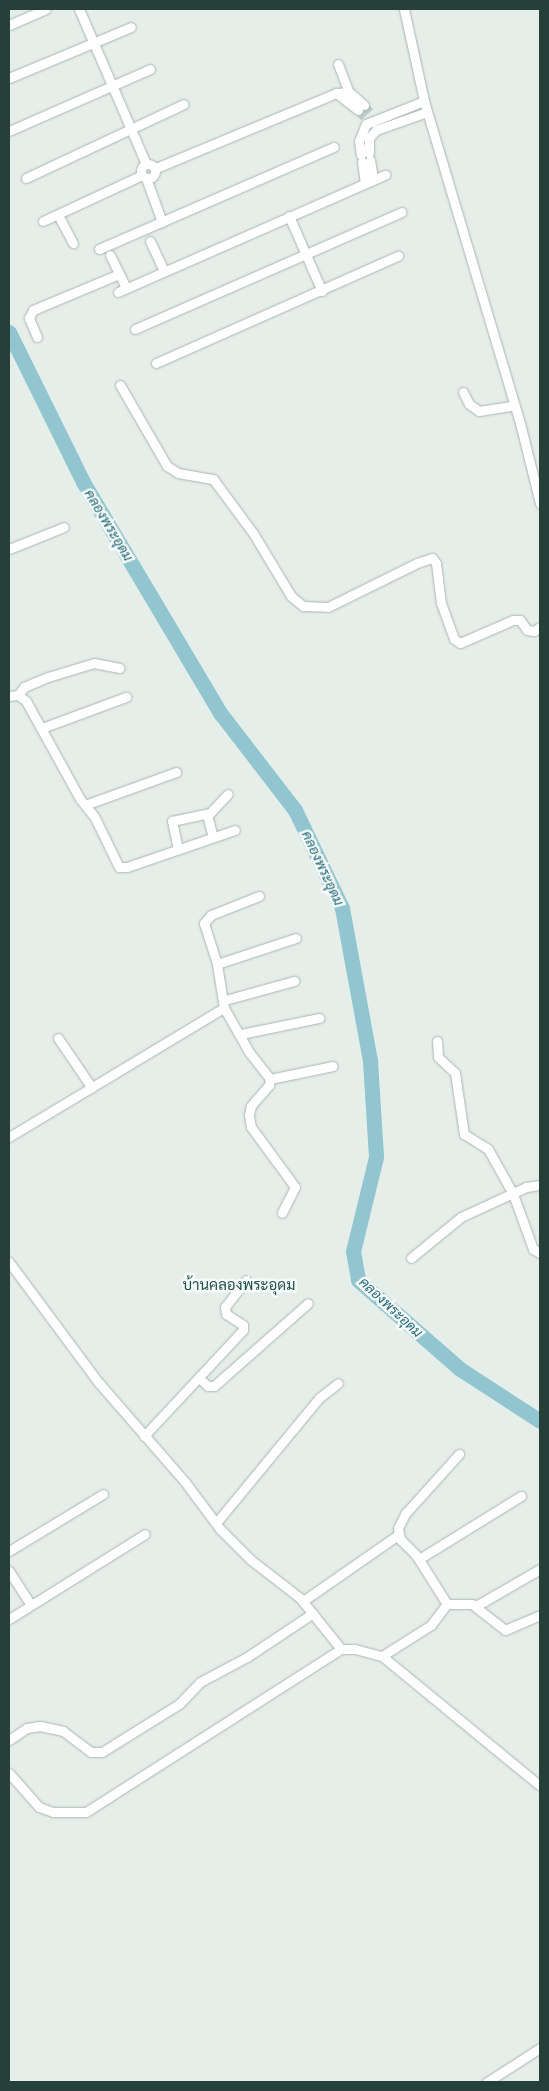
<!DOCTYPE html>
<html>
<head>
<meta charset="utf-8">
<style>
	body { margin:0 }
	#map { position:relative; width:549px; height:2091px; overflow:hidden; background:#e6eeea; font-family:Quicksand,Sarabun,sans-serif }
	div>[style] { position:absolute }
	.river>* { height:15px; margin:-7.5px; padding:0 7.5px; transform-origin:7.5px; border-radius:7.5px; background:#91c5cf }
	.street-tunnel>* { height:9px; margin-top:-4.5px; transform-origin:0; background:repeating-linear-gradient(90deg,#bfcbc7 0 9px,transparent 0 13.5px) }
	.roads { filter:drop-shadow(0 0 1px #a8b6b1) drop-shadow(0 0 1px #a8b6b1) }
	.street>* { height:9px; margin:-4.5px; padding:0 4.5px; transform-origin:4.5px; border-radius:4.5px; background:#fff }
	.street>.ring { margin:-4.5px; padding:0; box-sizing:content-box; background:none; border:9px solid #fff; border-radius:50% }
	span { translate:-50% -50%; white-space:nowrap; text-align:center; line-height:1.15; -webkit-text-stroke:5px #f6faf8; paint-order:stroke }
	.water-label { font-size:14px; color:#226979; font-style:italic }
	.quarter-label { font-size:15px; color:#225146 }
	.frame { position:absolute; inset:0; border:10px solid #253f39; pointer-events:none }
</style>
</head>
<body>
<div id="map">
	<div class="river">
		<i style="left:9px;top:332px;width:167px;rotate:63.7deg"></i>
		<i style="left:83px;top:482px;width:270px;rotate:59.3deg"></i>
		<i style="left:221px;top:714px;width:121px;rotate:52.4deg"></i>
		<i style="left:295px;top:810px;width:109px;rotate:64.4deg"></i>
		<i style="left:342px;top:908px;width:156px;rotate:79.6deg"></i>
		<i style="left:370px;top:1061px;width:96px;rotate:86.4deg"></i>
		<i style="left:376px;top:1157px;width:97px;rotate:103.7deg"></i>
		<i style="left:353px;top:1251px;width:29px;rotate:80deg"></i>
		<i style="left:358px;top:1280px;width:135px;rotate:41.1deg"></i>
		<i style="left:460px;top:1369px;width:95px;rotate:33deg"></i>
	</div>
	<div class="street-tunnel">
		<i style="left:364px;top:105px;width:9px;rotate:49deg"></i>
		<i style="left:358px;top:110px;width:10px;rotate:45deg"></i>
	</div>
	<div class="roads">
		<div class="street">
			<i style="left:79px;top:9px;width:169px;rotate:66.6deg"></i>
			<i style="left:404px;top:9px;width:94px;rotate:77.7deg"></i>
			<i style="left:424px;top:101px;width:332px;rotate:73.4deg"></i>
			<i style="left:519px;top:419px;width:87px;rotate:76deg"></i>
			<i style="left:9px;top:25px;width:40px;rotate:-23.4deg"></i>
			<i style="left:338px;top:64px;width:34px;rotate:69deg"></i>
			<i style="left:9px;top:78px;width:132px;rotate:-22.7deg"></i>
			<i style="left:358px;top:110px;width:28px;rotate:-142deg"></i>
			<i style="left:336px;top:93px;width:13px;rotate:-4deg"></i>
			<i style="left:349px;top:92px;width:20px;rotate:41deg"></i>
			<i style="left:9px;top:131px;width:154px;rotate:-23.7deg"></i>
			<i style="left:369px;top:153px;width:15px;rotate:-90deg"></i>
			<i style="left:369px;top:138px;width:11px;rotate:-49deg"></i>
			<i style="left:376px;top:130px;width:54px;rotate:-19.4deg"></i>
			<i style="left:361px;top:155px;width:14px;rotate:-98deg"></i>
			<i style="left:359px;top:141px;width:18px;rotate:-68deg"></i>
			<i style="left:366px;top:124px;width:62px;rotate:-21.6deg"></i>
			<i style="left:370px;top:160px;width:19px;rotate:81deg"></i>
			<i style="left:362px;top:162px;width:21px;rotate:82deg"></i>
			<i class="ring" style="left:141px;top:164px;width:5px;height:5px"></i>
			<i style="left:156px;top:168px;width:195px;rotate:-22.6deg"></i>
			<i style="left:26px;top:178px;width:174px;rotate:-25.1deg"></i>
			<i style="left:146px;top:178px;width:47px;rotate:70deg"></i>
			<i style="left:58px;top:215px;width:32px;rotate:62deg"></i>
			<i style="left:289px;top:216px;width:82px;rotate:66.3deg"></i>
			<i style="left:43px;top:221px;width:109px;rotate:-24.9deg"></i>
			<i style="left:150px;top:241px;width:33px;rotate:65deg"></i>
			<i style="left:99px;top:249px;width:256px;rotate:-23.5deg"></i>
			<i style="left:110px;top:255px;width:37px;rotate:64deg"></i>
			<i style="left:118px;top:292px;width:292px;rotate:-23.7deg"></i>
			<i style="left:135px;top:329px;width:291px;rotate:-23.7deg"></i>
			<i style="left:37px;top:337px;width:21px;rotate:-113deg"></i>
			<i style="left:29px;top:318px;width:9px;rotate:-63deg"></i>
			<i style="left:33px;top:310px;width:93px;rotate:-22.7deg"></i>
			<i style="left:156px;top:363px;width:265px;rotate:-23.9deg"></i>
			<i style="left:120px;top:385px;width:94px;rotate:59.9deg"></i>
			<i style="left:167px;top:466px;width:13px;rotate:32deg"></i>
			<i style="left:178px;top:473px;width:36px;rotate:10deg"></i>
			<i style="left:213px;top:479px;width:67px;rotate:53.5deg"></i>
			<i style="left:253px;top:533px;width:74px;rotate:58.9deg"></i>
			<i style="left:291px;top:596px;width:16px;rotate:40deg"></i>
			<i style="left:303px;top:606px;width:25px;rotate:2deg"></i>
			<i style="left:328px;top:607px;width:99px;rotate:-26.3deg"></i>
			<i style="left:417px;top:563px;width:16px;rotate:-18deg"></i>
			<i style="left:432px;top:558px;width:6px;rotate:51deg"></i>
			<i style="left:436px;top:563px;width:40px;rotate:82.9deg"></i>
			<i style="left:441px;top:603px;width:38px;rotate:70deg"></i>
			<i style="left:454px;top:639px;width:7px;rotate:34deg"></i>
			<i style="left:460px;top:643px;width:58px;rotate:-23.5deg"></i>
			<i style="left:513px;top:620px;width:7px"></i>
			<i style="left:520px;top:620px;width:12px;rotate:55deg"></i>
			<i style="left:527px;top:630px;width:7px;rotate:8deg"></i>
			<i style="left:534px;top:631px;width:7px;rotate:-34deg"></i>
			<i style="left:463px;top:392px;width:13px;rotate:63deg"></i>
			<i style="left:469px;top:404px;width:12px;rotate:35deg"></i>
			<i style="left:479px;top:411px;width:36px;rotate:-9deg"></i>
			<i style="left:9px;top:549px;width:59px;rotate:-21.8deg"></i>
			<i style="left:18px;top:695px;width:10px;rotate:-53deg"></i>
			<i style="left:24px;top:687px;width:26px;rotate:-23deg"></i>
			<i style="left:48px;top:677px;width:48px;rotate:-16.9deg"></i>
			<i style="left:94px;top:663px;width:26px;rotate:11deg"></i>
			<i style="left:9px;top:696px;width:9px;rotate:-6deg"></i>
			<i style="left:18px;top:695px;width:10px;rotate:37deg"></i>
			<i style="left:26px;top:701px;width:112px;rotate:61.1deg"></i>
			<i style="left:80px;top:799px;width:22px;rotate:51deg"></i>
			<i style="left:94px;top:816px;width:57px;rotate:63.9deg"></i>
			<i style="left:119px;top:867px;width:8px"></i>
			<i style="left:127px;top:867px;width:114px;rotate:-18.9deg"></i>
			<i style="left:42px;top:728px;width:90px;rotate:-20.3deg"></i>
			<i style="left:85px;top:805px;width:97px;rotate:-19.9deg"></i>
			<i style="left:207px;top:815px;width:23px;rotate:75deg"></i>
			<i style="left:178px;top:849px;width:29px;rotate:-102deg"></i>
			<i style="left:172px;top:821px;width:39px;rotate:-12deg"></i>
			<i style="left:210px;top:813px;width:26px;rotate:-47deg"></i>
			<i style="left:259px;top:896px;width:52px;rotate:158.4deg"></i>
			<i style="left:211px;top:915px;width:11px;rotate:131deg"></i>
			<i style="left:204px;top:923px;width:43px;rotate:72.4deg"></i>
			<i style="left:217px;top:964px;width:45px;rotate:81deg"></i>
			<i style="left:224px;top:1008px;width:51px;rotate:60.4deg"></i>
			<i style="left:249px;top:1052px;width:34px;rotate:52deg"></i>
			<i style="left:270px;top:1079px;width:6px;rotate:99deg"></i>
			<i style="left:269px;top:1085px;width:28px;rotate:131deg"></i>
			<i style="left:251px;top:1106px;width:9px;rotate:103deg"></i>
			<i style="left:249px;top:1115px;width:12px;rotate:81deg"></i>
			<i style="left:251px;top:1127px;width:74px;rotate:53.7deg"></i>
			<i style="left:295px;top:1187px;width:29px;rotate:117deg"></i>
			<i style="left:217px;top:964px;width:83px;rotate:-18.2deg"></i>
			<i style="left:225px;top:1000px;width:72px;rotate:-15.4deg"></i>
			<i style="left:241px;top:1034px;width:80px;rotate:-11.6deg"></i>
			<i style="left:58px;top:1038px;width:60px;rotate:55.8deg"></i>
			<i style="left:437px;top:1041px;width:16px;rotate:86deg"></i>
			<i style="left:438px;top:1057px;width:23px;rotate:43deg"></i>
			<i style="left:455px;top:1073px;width:62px;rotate:81.6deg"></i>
			<i style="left:464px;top:1134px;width:28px;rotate:32deg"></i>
			<i style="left:488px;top:1149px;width:51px;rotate:60.9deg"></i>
			<i style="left:513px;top:1194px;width:59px;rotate:70deg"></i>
			<i style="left:533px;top:1249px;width:8px;rotate:30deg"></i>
			<i style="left:270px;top:1079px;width:64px;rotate:-11.7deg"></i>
			<i style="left:9px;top:1137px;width:251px;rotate:-31deg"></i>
			<i style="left:411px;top:1258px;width:65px;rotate:-39.4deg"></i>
			<i style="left:461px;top:1217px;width:72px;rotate:-24.8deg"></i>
			<i style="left:526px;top:1187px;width:14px;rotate:-8deg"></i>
			<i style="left:9px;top:1262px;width:151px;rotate:53.4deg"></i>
			<i style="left:99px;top:1383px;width:131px;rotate:49deg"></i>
			<i style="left:185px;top:1482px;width:59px;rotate:53.3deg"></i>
			<i style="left:220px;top:1529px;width:44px;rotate:45deg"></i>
			<i style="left:251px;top:1560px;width:62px;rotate:37.8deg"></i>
			<i style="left:300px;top:1598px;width:65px;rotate:51.2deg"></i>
			<i style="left:199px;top:1378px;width:12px;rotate:42deg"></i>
			<i style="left:208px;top:1386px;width:6px"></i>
			<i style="left:214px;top:1386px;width:125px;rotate:-41.4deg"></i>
			<i style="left:144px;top:1436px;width:145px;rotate:-47deg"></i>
			<i style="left:243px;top:1330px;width:5px;rotate:-90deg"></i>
			<i style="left:243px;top:1325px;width:20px;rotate:-147deg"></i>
			<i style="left:226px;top:1314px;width:7px;rotate:-98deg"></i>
			<i style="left:225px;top:1307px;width:34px;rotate:-52deg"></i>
			<i style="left:216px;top:1523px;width:162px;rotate:-50.5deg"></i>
			<i style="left:319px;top:1398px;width:24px;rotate:-38deg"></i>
			<i style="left:9px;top:1551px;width:110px;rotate:-31.2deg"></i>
			<i style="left:419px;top:1559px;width:120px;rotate:-31.7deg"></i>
			<i style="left:9px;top:1571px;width:40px;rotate:57.1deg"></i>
			<i style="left:303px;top:1601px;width:116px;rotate:-34.8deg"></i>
			<i style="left:447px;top:1604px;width:25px"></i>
			<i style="left:472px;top:1604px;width:42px;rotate:38.2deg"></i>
			<i style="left:505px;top:1630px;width:38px;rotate:-23deg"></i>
			<i style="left:476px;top:1606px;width:74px;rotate:-30deg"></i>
			<i style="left:9px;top:1619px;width:160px;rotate:-32deg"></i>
			<i style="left:382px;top:1656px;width:58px;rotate:-32.3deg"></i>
			<i style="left:431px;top:1625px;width:26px;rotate:-53deg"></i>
			<i style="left:447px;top:1604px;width:58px;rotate:-122.3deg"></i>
			<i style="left:416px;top:1555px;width:23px;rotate:-135deg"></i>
			<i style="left:400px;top:1539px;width:11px;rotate:-100deg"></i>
			<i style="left:398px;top:1528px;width:16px;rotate:-63deg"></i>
			<i style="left:405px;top:1514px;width:81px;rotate:-48deg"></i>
			<i style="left:9px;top:1740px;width:22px;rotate:-34deg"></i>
			<i style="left:27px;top:1728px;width:13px;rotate:-9deg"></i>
			<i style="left:40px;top:1726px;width:24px;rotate:12deg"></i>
			<i style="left:63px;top:1731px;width:35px;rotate:37deg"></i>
			<i style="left:91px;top:1752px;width:11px"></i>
			<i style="left:102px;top:1752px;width:91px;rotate:-31.9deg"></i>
			<i style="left:179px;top:1704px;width:30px;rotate:-46deg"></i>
			<i style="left:200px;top:1682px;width:53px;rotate:-28deg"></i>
			<i style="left:247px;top:1657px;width:79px;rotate:-33.7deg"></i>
			<i style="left:9px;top:1773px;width:45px;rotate:48.6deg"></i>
			<i style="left:39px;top:1807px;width:15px;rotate:20deg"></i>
			<i style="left:53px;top:1812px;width:33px"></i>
			<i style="left:86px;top:1812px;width:303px;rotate:-32.6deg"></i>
			<i style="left:341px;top:1649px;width:14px"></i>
			<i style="left:355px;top:1649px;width:28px;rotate:15deg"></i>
			<i style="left:382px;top:1656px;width:205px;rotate:39.4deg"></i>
			<i style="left:487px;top:2082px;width:63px;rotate:-32.7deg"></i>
		</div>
	</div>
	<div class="water-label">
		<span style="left:109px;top:525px;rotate:59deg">คลองพระอุดม</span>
		<span style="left:323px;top:868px;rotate:65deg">คลองพระอุดม</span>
		<span style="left:391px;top:1307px;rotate:43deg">คลองพระอุดม</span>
	</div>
	<div class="quarter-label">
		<span style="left:239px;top:1285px">บ้านคลองพระอุดม</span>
	</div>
	<div class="frame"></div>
</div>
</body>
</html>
